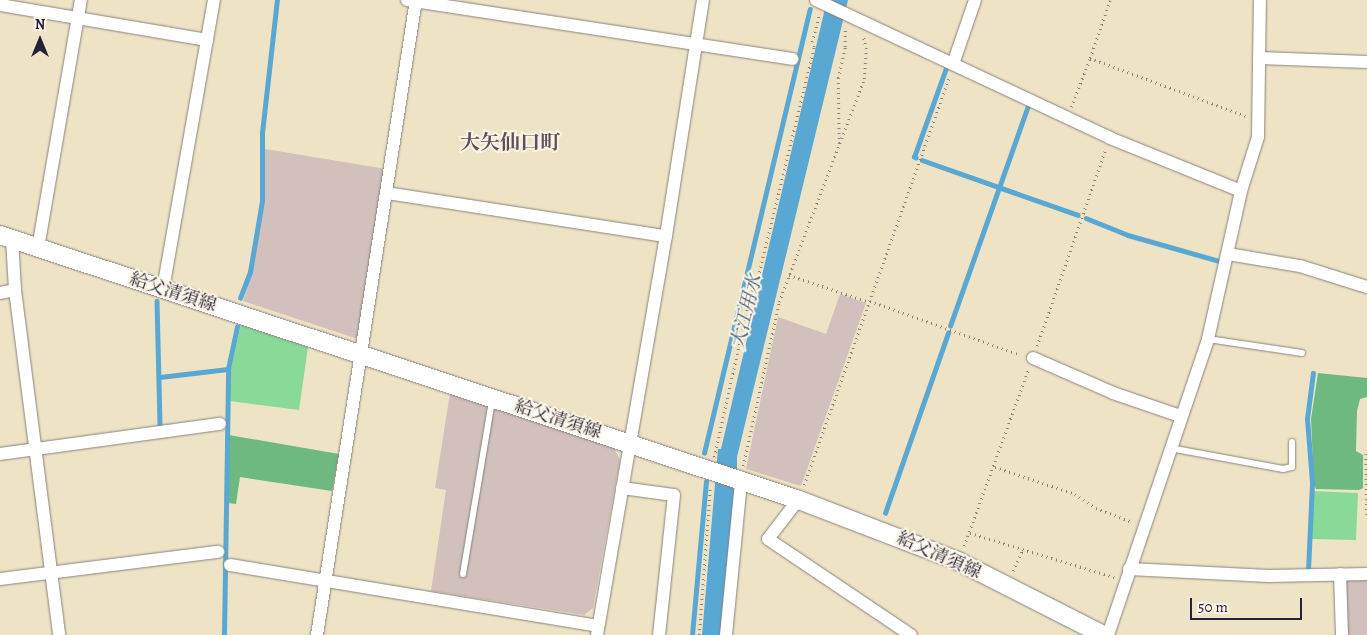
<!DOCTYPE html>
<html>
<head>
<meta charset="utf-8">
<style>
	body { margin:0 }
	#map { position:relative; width:1367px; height:635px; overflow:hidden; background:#eee4c5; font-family:Alegreya,"Noto Serif JP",serif }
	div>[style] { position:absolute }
	.industrial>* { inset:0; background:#d1c0bc }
	.green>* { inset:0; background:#89d998 }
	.forest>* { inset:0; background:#6eb980 }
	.water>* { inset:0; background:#59a8d3 }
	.stream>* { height:4.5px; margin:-2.25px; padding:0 2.25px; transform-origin:2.25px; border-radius:2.25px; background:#59a8d3 }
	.path>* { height:2.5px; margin-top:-1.25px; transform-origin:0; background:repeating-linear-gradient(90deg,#888380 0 1px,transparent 0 5px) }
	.roads { filter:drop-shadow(0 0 1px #888380) drop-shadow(0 0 1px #888380) }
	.service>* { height:6px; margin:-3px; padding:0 3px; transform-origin:3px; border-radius:3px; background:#fff }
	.minor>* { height:12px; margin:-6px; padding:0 6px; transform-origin:6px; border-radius:6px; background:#fff }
	.secondary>* { height:18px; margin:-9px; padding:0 9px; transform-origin:9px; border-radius:9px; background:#fff }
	span { translate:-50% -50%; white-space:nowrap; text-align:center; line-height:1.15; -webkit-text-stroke:4px #fcf5e5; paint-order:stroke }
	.street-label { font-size:18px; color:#22223b }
	.water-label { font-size:19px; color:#385878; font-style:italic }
	.quarter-label { font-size:20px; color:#634f5c; font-weight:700 }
	.north { position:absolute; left:15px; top:15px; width:50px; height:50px; -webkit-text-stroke:4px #fcf5e5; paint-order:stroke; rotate:0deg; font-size:14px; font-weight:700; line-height:20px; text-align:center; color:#22223b }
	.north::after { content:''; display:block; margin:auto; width:18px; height:22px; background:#22223b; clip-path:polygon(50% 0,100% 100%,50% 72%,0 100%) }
	.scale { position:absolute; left:1190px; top:598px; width:112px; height:22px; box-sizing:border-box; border:2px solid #22223b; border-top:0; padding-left:6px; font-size:15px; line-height:18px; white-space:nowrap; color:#22223b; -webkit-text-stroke:4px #fcf5e5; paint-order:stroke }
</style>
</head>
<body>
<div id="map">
	<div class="industrial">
		<i style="clip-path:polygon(265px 149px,386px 169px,358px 339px,243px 301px,252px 273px,265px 201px)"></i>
		<i style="clip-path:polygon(840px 294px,866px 303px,801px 486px,746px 469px,778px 317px,826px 334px)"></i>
		<i style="clip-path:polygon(450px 393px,614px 448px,620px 460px,593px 608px,584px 615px,431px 591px,446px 490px,435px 488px)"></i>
		<i style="clip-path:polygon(1345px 579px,1367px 579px,1367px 635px,1347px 635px)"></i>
	</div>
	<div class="green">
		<i style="clip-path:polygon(241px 324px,308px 347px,299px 410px,230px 401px,231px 368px)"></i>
		<i style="clip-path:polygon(1313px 491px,1358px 493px,1356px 540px,1311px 539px)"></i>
	</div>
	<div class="forest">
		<i style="clip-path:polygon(1318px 373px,1367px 378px,1367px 397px,1360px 399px,1357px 411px,1356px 451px,1363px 455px,1363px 488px,1359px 490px,1316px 489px,1314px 485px,1311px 419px)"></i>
		<i style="clip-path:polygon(229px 435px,339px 454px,332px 491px,240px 477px,236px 504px,228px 503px)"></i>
	</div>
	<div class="water">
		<i style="clip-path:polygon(827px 0,848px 0,737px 457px,737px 489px,721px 635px,702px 635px,718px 449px,721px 449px)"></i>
	</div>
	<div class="stream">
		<i style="left:916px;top:158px;width:2px;rotate:-153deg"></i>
		<i style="left:914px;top:157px;width:95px;rotate:-70.2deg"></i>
		<i style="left:922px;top:160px;width:165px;rotate:19.4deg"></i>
		<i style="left:1086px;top:218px;width:45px;rotate:22deg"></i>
		<i style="left:1128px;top:235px;width:95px;rotate:15.9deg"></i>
		<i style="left:240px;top:298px;width:28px;rotate:-69deg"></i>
		<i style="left:250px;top:272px;width:72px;rotate:-80.4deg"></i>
		<i style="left:262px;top:201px;width:68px;rotate:-90deg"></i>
		<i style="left:262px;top:133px;width:134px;rotate:-83.6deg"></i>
		<i style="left:157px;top:301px;width:127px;rotate:88.6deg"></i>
		<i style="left:950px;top:326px;width:233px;rotate:-70.5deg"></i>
		<i style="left:160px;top:377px;width:68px;rotate:-6.7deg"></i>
		<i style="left:704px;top:453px;width:456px;rotate:-76.6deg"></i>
		<i style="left:885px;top:513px;width:191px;rotate:-70.7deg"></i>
		<i style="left:1308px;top:571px;width:89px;rotate:-87.4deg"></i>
		<i style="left:1312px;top:482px;width:63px;rotate:-94.5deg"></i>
		<i style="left:1307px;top:419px;width:46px;rotate:-82.6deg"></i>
		<i style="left:224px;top:635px;width:266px;rotate:-89.1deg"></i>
		<i style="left:228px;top:369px;width:43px;rotate:-77.9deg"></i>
		<i style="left:692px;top:635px;width:154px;rotate:-84.8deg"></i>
	</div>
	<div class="path">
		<i style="left:1090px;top:58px;width:61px;rotate:-71deg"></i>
		<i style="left:1071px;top:107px;width:53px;rotate:-68.8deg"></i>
		<i style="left:1090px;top:58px;width:166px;rotate:20.4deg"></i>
		<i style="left:839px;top:144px;width:66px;rotate:-90.9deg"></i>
		<i style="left:838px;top:78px;width:32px;rotate:-77deg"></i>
		<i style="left:845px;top:47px;width:19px;rotate:-90deg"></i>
		<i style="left:789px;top:275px;width:84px;rotate:18.6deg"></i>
		<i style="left:870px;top:301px;width:160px;rotate:19.7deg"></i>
		<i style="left:1037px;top:346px;width:207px;rotate:-70.8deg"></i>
		<i style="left:1366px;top:454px;width:61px;rotate:89.1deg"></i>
		<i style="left:714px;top:457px;width:165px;rotate:-77.4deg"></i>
		<i style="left:750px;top:296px;width:21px;rotate:-67deg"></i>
		<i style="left:758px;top:277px;width:237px;rotate:-76.3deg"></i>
		<i style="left:814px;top:47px;width:5px;rotate:-112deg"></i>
		<i style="left:812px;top:42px;width:27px;rotate:-75deg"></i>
		<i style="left:743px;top:466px;width:168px;rotate:-77.6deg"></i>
		<i style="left:779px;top:302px;width:239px;rotate:-69.1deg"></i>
		<i style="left:864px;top:79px;width:30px;rotate:-86deg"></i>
		<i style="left:866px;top:49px;width:13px;rotate:-103deg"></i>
		<i style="left:995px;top:467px;width:84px;rotate:18.6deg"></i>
		<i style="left:1075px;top:494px;width:25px;rotate:34deg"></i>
		<i style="left:1096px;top:508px;width:39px;rotate:21deg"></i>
		<i style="left:804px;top:485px;width:432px;rotate:-70.4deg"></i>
		<i style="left:970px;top:533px;width:151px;rotate:17deg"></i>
		<i style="left:964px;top:546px;width:187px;rotate:-70deg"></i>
		<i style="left:1013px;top:571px;width:24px;rotate:-66deg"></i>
		<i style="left:699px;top:635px;width:148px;rotate:-85.7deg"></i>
	</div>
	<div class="roads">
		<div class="service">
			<i style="left:1208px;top:339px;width:95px;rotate:8.5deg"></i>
			<i style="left:1170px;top:448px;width:115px;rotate:10.5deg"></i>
			<i style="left:1283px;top:469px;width:9px;rotate:-13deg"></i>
			<i style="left:1292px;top:467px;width:25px;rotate:-90deg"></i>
			<i style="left:463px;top:574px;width:176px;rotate:-80.5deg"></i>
		</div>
		<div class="minor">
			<i style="left:407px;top:0;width:390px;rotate:8.7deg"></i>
			<i style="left:816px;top:0;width:325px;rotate:25.1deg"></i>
			<i style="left:1110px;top:138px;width:141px;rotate:22deg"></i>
			<i style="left:0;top:5px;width:210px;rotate:9.6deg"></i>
			<i style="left:1259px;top:58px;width:108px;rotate:2.1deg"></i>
			<i style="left:953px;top:64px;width:68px;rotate:-71deg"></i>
			<i style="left:387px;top:193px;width:282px;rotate:8.8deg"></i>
			<i style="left:12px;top:239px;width:51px;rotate:86.6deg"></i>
			<i style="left:15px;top:290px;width:348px;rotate:82.7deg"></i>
			<i style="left:38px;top:248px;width:252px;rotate:-80.2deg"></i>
			<i style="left:1228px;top:254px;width:73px;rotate:9.5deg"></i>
			<i style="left:1300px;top:266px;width:70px;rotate:17.4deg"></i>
			<i style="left:163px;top:289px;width:293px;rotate:-80deg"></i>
			<i style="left:0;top:293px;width:15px;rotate:-11deg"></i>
			<i style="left:1033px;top:358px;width:87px;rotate:23.6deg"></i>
			<i style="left:1113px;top:393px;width:71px;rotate:18.9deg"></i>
			<i style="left:0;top:454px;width:222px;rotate:-7.8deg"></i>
			<i style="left:622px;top:488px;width:52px;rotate:7.7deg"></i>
			<i style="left:674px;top:495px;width:141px;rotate:96.1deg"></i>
			<i style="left:798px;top:500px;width:49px;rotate:127.6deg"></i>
			<i style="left:768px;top:539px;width:172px;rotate:33.9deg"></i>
			<i style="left:230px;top:565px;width:373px;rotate:9.4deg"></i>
			<i style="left:1129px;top:569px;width:140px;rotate:2.9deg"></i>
			<i style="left:1269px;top:576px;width:98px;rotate:-1.2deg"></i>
			<i style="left:1340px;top:574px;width:61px;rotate:88.1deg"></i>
			<i style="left:0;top:579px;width:220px;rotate:-7.1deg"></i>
			<i style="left:317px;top:635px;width:643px;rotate:-81.14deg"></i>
			<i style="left:597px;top:635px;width:405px;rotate:-80.2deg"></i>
			<i style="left:666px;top:236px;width:239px;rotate:-81.1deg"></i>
			<i style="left:726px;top:635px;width:155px;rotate:-84.4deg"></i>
			<i style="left:1108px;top:635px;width:312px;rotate:-71.3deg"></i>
			<i style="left:1208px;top:339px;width:152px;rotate:-77.4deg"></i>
			<i style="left:1241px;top:191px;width:57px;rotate:-72.5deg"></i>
			<i style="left:1258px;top:137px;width:137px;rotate:-89.2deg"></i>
		</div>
		<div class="secondary">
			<i style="left:0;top:235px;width:842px;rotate:18.35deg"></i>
			<i style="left:799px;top:500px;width:170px;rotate:21deg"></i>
			<i style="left:958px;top:561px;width:163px;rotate:27deg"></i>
		</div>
	</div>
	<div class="street-label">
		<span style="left:173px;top:292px;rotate:18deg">給父清須線</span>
		<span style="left:558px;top:419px;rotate:18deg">給父清須線</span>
		<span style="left:939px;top:555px;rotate:24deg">給父清須線</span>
	</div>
	<div class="water-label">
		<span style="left:747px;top:312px;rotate:-76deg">大江用水</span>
	</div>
	<div class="quarter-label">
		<span style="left:510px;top:142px">大矢仙口町</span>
	</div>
	<div class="north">N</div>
	<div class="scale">50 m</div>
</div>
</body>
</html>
